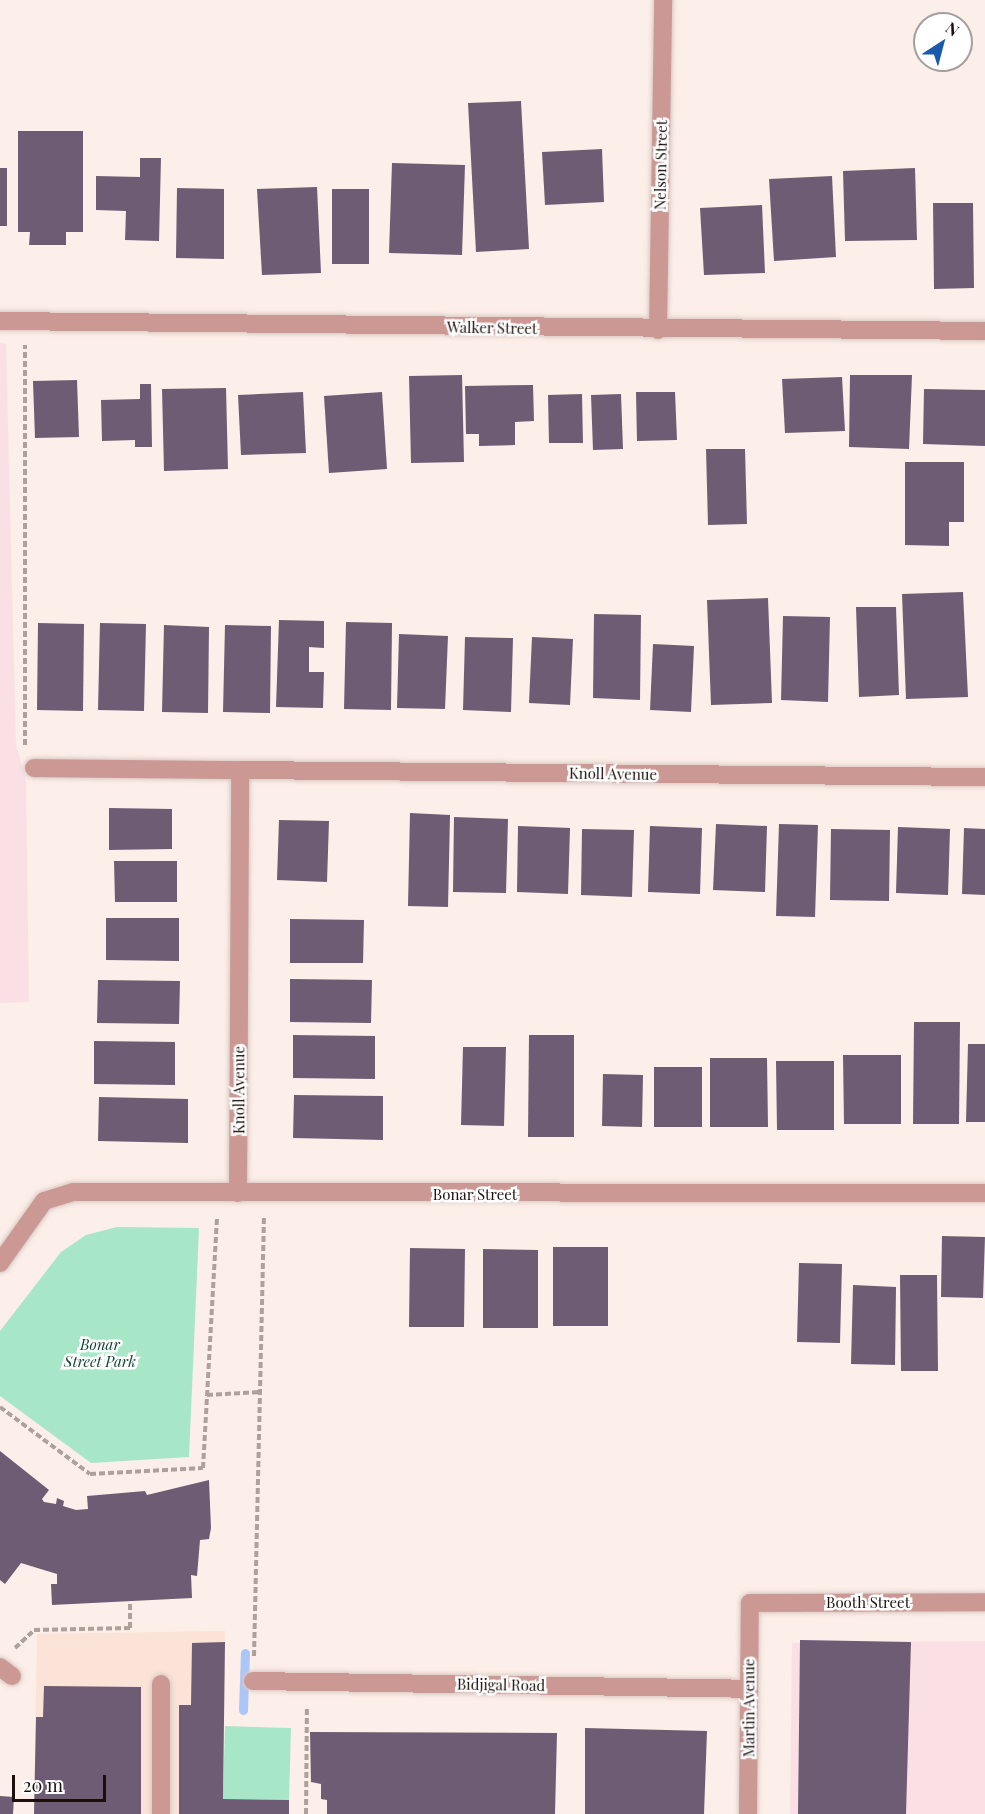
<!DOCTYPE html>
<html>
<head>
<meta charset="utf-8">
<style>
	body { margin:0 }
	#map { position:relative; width:985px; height:1814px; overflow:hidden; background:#fceee8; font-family:"Playfair Display",serif }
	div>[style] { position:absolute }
	.built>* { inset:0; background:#fbe3d7 }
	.education>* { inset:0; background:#fae0e5 }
	.green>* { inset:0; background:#a8e6c8 }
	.stream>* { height:9px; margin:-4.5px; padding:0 4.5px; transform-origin:4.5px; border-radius:4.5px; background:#abc6f8 }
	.building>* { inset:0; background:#6e5c74 }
	.path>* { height:4px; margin-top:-2px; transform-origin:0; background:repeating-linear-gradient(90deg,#aea19c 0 6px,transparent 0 9px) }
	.roads { filter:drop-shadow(0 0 2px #d8cac5) drop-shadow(0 0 2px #d8cac5) }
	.lane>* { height:18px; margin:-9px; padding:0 9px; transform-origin:9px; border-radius:9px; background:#cb9894 }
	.street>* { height:18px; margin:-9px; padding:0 9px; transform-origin:9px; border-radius:9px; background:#cb9894 }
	span { translate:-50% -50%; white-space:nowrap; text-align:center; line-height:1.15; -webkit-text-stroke:5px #fff; paint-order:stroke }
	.street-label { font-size:15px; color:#1b100b }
	.park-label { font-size:15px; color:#114430; font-style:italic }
	.north { position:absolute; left:913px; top:12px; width:60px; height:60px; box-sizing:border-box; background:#fff; border:2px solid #a49f9d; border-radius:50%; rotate:36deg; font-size:16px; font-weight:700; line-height:24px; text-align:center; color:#1b100b }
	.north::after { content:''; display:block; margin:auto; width:21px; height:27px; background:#1b59aa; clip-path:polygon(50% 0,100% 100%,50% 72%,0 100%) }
	.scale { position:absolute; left:12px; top:1775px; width:94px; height:27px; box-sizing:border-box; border:3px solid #1b100b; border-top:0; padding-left:8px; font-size:18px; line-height:21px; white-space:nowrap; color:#1b100b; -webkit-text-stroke:4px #fff; paint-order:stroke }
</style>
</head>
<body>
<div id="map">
	<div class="built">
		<i style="clip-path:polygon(225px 1631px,223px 1798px,289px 1800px,289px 1814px,34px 1814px,37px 1634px)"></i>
	</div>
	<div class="education">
		<i style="clip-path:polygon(0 343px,6px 344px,16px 744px,26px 780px,29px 1002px,0 1003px)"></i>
		<i style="clip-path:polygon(985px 1641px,985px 1814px,790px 1814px,792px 1643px)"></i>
	</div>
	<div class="green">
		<i style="clip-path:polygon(117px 1227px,199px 1228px,189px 1457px,91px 1463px,0 1396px,0 1331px,61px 1252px,86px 1235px)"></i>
		<i style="clip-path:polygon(225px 1726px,291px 1728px,289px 1800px,223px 1799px)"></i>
	</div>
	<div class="stream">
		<i style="left:243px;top:1710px;width:57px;rotate:-88deg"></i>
	</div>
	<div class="building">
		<i style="clip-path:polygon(521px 101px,529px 249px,476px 252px,468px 103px)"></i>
		<i style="clip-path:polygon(18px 131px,83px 131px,83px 232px,66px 232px,66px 245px,29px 245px,30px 232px,18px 232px)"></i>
		<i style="clip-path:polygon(602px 149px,604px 202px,545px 205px,542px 152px)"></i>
		<i style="clip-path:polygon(140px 158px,161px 158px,159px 241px,125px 240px,126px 211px,96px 210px,96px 176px,140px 177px)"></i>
		<i style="clip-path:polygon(392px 163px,465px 165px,462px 255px,389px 253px)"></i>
		<i style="clip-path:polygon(0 168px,7px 168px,7px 226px,0 226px)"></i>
		<i style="clip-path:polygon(915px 168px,917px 240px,845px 241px,843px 171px)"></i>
		<i style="clip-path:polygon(832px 176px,836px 257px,774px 261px,769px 179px)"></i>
		<i style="clip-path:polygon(317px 187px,321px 273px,262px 275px,257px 189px)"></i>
		<i style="clip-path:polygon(177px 188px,224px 189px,224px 259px,176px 258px)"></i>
		<i style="clip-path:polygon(332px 189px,369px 189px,369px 264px,332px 264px)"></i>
		<i style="clip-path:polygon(933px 203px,973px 203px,974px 288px,934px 289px)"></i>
		<i style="clip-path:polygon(762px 205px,765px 273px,704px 275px,700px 208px)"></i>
		<i style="clip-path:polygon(462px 375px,464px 462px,411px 463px,409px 376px)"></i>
		<i style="clip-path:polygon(850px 375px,912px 375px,909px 449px,849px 447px)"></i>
		<i style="clip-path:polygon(842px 377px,845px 431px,785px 433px,782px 379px)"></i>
		<i style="clip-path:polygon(77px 380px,79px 437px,35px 438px,33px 381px)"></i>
		<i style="clip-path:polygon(140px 384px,151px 384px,152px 447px,135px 447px,135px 440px,102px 441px,101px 400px,140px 399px)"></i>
		<i style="clip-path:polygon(533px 385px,534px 421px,515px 422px,515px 445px,479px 446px,479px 434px,466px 434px,465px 386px)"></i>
		<i style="clip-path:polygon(226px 388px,228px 469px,164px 471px,162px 389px)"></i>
		<i style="clip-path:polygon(924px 389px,985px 390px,985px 446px,923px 444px)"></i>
		<i style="clip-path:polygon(303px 392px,306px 453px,241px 455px,238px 395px)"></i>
		<i style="clip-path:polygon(382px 392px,387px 469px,329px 473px,324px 396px)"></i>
		<i style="clip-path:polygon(636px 392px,675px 392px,677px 440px,637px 441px)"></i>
		<i style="clip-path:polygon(582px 394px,583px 443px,549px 443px,548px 395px)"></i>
		<i style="clip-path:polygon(621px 394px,623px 449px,593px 450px,591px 395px)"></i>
		<i style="clip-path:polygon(706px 449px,745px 449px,747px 524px,708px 525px)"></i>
		<i style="clip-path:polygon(905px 462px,964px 462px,964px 522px,949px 522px,949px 546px,905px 545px)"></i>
		<i style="clip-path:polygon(963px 592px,968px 697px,906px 699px,902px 594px)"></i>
		<i style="clip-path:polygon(768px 598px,772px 703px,711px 705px,707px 600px)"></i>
		<i style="clip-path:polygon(856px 607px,896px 607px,899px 695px,859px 697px)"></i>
		<i style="clip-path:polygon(594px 614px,641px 615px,640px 700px,593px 698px)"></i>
		<i style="clip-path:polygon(783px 616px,830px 617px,828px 702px,781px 700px)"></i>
		<i style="clip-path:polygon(279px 620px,324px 621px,324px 648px,309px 647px,309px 672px,324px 672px,323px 708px,276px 707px)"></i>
		<i style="clip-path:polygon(346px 622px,392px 623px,391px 710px,344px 709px)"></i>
		<i style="clip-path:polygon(38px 623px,84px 624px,83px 711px,37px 710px)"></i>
		<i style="clip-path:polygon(100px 623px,146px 624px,144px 711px,98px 710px)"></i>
		<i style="clip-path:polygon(164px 625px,209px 627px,208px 713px,162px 712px)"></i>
		<i style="clip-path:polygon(225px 625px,271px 626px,270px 713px,223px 712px)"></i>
		<i style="clip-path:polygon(399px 634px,448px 636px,445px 709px,397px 708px)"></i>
		<i style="clip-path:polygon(465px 637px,513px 638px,511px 712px,463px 710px)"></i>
		<i style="clip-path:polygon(532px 637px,573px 639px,570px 705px,529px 703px)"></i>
		<i style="clip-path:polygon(653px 644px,694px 646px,691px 712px,650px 710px)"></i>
		<i style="clip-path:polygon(109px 808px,172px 809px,172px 849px,109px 850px)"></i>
		<i style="clip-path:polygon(410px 813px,450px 815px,448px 907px,408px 906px)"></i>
		<i style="clip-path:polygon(454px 817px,508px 819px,506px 893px,453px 892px)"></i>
		<i style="clip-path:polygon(279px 820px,329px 821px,327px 882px,277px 880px)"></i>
		<i style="clip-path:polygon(716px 824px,767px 826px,765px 892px,713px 890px)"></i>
		<i style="clip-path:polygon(779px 824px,818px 825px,815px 917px,776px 916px)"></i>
		<i style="clip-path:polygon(518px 826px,570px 828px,568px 894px,517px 892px)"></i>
		<i style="clip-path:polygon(650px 826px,702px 828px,700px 894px,648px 892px)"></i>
		<i style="clip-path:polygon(898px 827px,950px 829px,948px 895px,896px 893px)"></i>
		<i style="clip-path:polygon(964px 828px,985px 829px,985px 895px,962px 894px)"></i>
		<i style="clip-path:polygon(582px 829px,634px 830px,632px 897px,581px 895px)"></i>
		<i style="clip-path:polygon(831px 829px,890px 830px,889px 901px,830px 900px)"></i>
		<i style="clip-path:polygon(114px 861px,177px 861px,177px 902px,115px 902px)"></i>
		<i style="clip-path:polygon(106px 918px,179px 918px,179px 961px,106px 960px)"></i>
		<i style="clip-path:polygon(290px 919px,364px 920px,363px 963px,290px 963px)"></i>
		<i style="clip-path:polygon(290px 979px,372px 980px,371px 1023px,290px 1022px)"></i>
		<i style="clip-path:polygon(98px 980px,180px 981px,179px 1024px,97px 1023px)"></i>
		<i style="clip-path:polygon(914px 1022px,960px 1022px,959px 1124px,913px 1124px)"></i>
		<i style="clip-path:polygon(293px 1035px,375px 1036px,375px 1079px,293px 1078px)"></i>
		<i style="clip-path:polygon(529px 1035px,574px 1035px,574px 1137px,528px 1137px)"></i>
		<i style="clip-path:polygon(94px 1041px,175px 1042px,175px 1085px,94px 1084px)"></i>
		<i style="clip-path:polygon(968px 1044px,985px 1044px,985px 1122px,966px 1122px)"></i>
		<i style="clip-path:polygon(463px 1047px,506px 1047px,504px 1126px,461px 1125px)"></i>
		<i style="clip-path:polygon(843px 1055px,901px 1055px,901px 1124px,844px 1124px)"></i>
		<i style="clip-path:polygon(710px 1058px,767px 1058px,768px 1127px,710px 1127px)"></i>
		<i style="clip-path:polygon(776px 1061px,834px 1061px,834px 1130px,777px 1130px)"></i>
		<i style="clip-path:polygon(654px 1067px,702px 1067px,702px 1127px,654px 1127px)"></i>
		<i style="clip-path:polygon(603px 1074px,643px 1075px,642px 1127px,602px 1126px)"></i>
		<i style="clip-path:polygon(294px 1095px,383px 1096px,383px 1140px,293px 1138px)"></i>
		<i style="clip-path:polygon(99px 1097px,188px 1099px,188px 1143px,98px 1141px)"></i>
		<i style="clip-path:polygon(942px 1236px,985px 1237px,983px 1298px,941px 1297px)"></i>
		<i style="clip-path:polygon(553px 1247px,608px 1247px,608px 1326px,553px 1326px)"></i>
		<i style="clip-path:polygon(410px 1248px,465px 1249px,464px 1327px,409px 1327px)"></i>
		<i style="clip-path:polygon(483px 1249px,538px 1250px,538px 1328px,483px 1328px)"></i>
		<i style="clip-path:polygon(799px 1263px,842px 1264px,840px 1343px,797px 1342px)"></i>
		<i style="clip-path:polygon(900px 1275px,937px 1275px,938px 1371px,901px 1371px)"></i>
		<i style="clip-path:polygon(853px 1285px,896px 1287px,895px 1365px,851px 1364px)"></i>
		<i style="clip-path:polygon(0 1451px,49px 1490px,42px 1499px,44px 1502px,56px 1504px,57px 1498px,64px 1501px,63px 1506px,76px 1510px,88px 1509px,87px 1496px,145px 1491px,147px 1495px,209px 1480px,211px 1528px,209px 1539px,200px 1540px,197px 1576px,191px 1575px,192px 1598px,52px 1605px,51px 1584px,57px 1584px,57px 1574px,21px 1563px,5px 1584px,0 1580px)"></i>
		<i style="clip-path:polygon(800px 1640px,911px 1642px,906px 1814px,798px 1814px)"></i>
		<i style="clip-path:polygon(225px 1642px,223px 1799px,289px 1800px,289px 1814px,179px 1814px,179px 1705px,191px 1705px,192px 1643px)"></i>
		<i style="clip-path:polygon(44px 1686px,141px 1687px,141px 1814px,34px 1814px,36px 1717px,43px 1717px)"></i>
		<i style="clip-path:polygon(585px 1728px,707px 1731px,704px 1814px,585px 1814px)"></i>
		<i style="clip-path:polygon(310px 1732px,557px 1733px,555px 1814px,327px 1814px,327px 1800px,321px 1799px,321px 1784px,311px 1782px)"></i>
		<i style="clip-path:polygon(0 1796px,14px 1797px,13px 1814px,0 1814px)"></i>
	</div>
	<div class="path">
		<i style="left:25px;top:745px;width:400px;rotate:-90deg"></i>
		<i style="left:207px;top:1395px;width:53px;rotate:-3.2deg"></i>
		<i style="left:0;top:1407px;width:112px;rotate:36.7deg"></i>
		<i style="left:90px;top:1474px;width:113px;rotate:-3deg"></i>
		<i style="left:203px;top:1468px;width:251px;rotate:-86.8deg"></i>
		<i style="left:15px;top:1648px;width:26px;rotate:-43deg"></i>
		<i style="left:34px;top:1630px;width:96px;rotate:-1.2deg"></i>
		<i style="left:130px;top:1628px;width:27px;rotate:-90deg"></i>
		<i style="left:254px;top:1656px;width:440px;rotate:-88.7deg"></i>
		<i style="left:306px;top:1814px;width:107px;rotate:-89.5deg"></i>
	</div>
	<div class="roads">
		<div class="lane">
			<i style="left:0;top:1667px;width:15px;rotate:37deg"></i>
			<i style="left:253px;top:1681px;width:495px;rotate:0.9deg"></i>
			<i style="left:161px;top:1684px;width:130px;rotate:90deg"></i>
		</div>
		<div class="street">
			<i style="left:0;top:321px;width:985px;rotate:0.58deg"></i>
			<i style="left:658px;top:330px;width:330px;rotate:-89.1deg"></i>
			<i style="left:34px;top:768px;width:206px;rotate:0.6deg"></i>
			<i style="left:238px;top:1193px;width:423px;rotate:-89.7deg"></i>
			<i style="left:240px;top:770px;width:745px;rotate:0.54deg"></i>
			<i style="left:0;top:1263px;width:76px;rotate:-54.6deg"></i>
			<i style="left:44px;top:1201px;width:30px;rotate:-17deg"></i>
			<i style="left:73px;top:1192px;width:912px;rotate:0.06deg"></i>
			<i style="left:748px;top:1814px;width:211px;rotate:-89.5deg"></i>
			<i style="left:750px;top:1603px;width:235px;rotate:-0.2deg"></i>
		</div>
	</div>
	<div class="street-label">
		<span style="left:661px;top:165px;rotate:-89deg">Nelson Street</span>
		<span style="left:492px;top:328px;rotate:1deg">Walker Street</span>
		<span style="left:613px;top:774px;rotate:1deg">Knoll Avenue</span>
		<span style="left:239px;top:1090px;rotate:-90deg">Knoll Avenue</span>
		<span style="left:475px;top:1195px">Bonar Street</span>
		<span style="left:868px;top:1603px">Booth Street</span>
		<span style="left:501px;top:1685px;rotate:1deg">Bidjigal Road</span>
		<span style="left:749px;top:1708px;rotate:-90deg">Martin Avenue</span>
	</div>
	<div class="park-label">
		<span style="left:100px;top:1353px">Bonar<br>Street Park</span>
	</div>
	<div class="north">N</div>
	<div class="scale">20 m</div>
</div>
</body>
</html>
